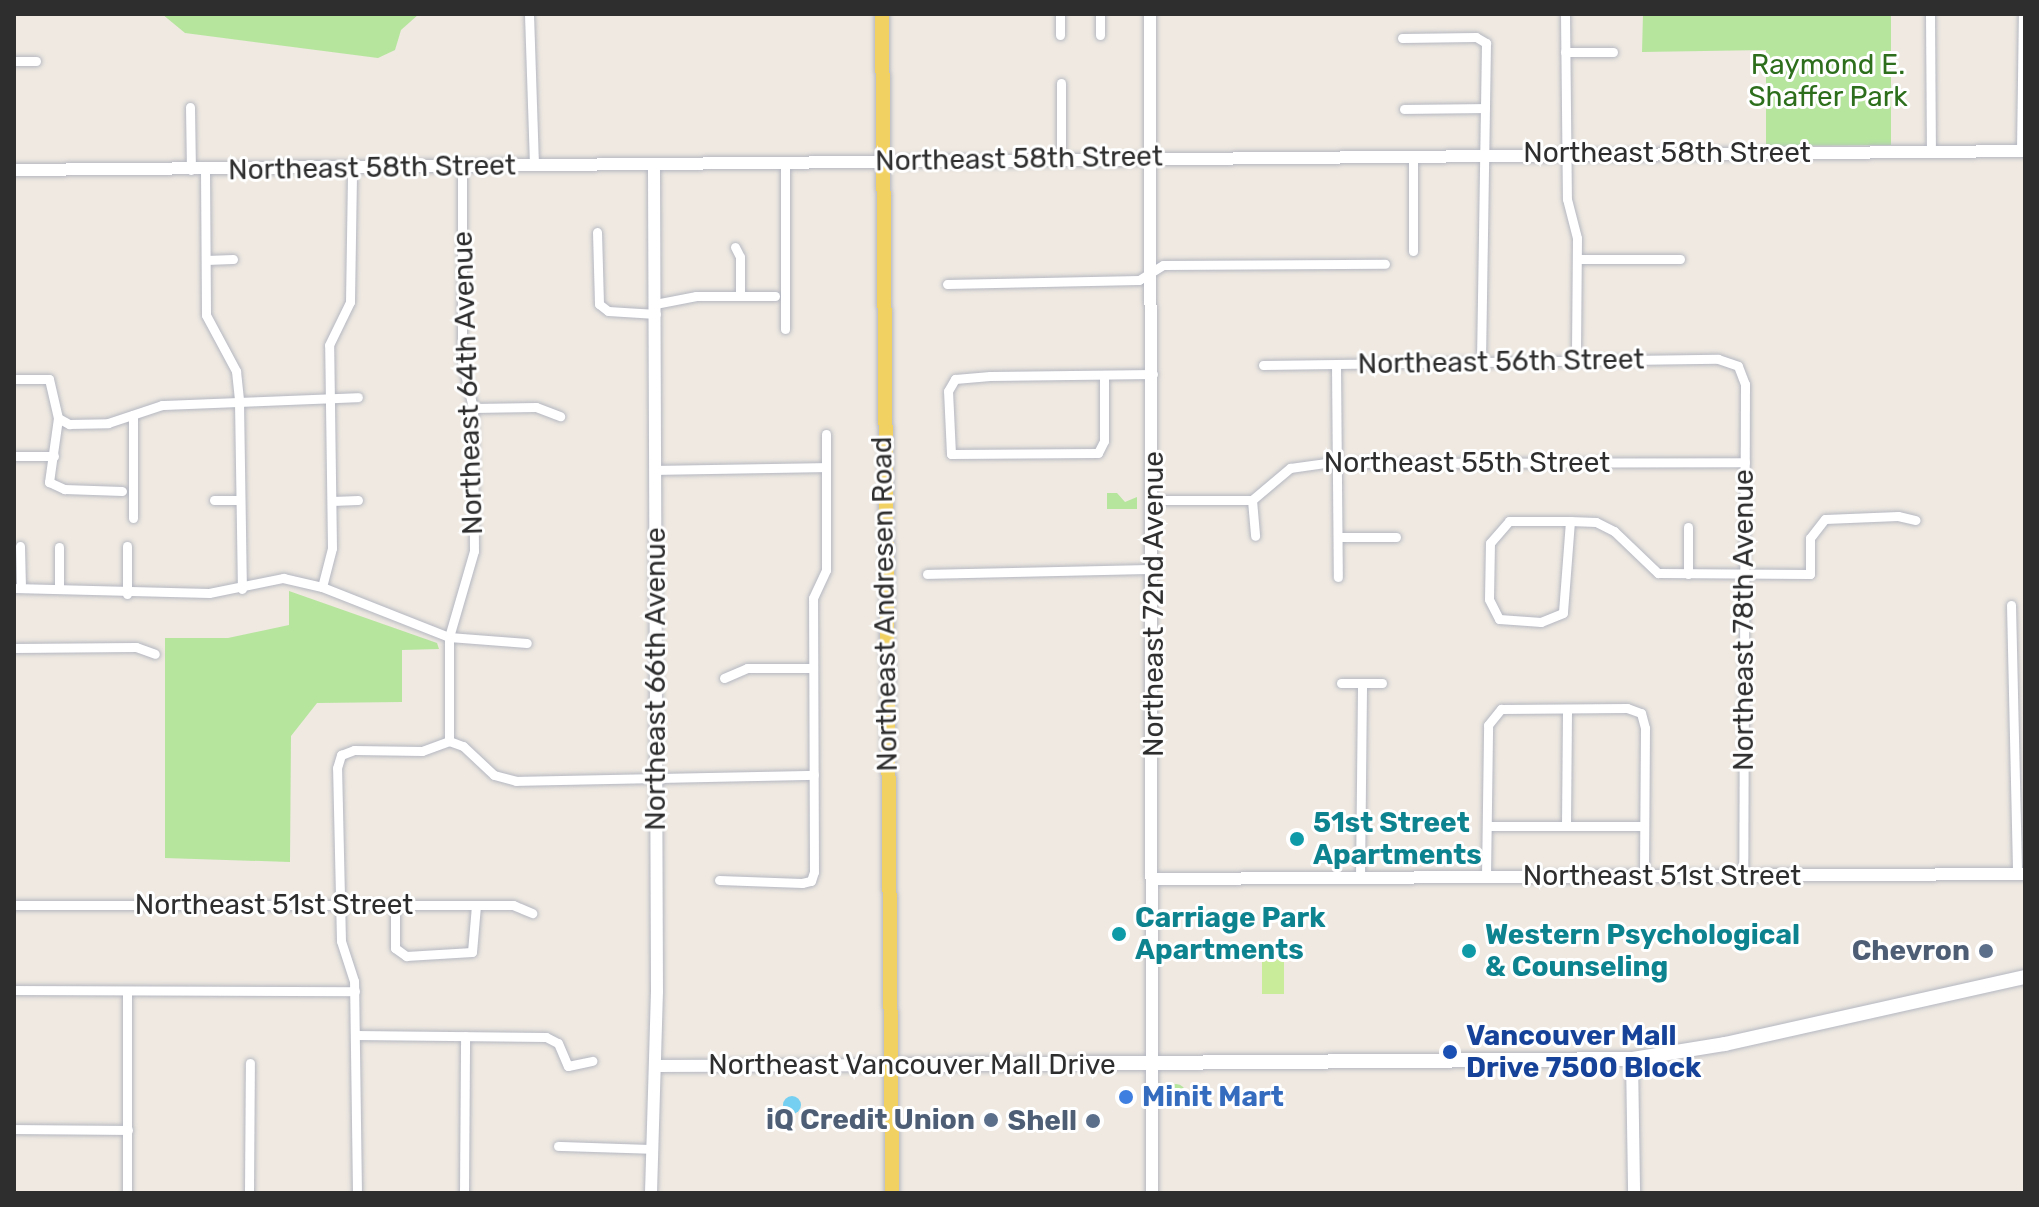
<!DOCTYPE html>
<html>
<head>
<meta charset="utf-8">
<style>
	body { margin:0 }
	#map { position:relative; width:2039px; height:1207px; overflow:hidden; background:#efe9e1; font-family:Rubik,sans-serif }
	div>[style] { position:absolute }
	.green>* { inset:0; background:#b6e59e }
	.round { border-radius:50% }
	.pitch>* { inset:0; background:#c9ec9a }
	.water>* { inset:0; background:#75cff0 }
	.roads { filter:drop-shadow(0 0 2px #b4b7c1) drop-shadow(0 0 2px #b4b7c1) }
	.minor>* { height:9px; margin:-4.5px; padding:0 4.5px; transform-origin:4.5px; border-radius:4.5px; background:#fff }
	.tertiary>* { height:12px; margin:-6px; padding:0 6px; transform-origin:6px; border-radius:6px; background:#fff }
	.secondary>* { height:14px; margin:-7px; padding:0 7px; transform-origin:7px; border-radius:7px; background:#fff }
	.primary>* { height:14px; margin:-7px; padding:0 7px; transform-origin:7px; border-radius:7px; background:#f2d163 }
	.dots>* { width:22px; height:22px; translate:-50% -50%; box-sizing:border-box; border:4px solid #fff; border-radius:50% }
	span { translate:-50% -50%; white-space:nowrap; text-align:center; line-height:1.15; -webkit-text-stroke:6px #fff; paint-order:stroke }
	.park-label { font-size:28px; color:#2c6e1b }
	.street-label { font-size:28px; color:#2e2e2e }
	.culture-label { font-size:28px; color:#0d838f; font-weight:700 }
	.left { translate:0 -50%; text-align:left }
	.service-label { font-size:28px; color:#4e5e75; font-weight:700 }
	.right { translate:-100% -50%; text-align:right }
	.transit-label { font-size:28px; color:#164399; font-weight:700 }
	.shop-label { font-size:28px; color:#366cbe; font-weight:700 }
	.frame { position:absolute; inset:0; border:16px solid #2e2e2e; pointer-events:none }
</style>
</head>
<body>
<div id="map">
	<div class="green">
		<i style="clip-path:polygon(162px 14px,419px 14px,401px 30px,395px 50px,378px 58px,185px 33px)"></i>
		<i style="clip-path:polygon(1643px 14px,1891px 14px,1891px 145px,1766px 146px,1766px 50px,1642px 52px)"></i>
		<i style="clip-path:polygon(1107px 493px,1117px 493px,1125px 502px,1137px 497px,1137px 509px,1107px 509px)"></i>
		<i style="clip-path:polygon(289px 591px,437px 643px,439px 649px,402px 650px,402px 702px,317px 703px,291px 736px,290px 862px,165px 858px,165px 638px,228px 638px,289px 625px)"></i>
		<i class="round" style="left:1166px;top:1084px;width:20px;height:20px"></i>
	</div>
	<div class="pitch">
		<i style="clip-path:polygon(1262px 953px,1284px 953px,1284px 994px,1262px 994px)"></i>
	</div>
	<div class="water">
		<i class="round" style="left:783px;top:1096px;width:18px;height:18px"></i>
	</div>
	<div class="roads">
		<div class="minor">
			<i style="left:529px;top:14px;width:152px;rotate:88.1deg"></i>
			<i style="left:1060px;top:14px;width:21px;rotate:90deg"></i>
			<i style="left:1100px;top:14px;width:21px;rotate:90deg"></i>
			<i style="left:1565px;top:14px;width:185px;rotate:89.4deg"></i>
			<i style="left:1567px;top:199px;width:40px;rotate:75.6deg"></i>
			<i style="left:1577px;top:238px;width:122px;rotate:90.5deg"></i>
			<i style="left:1930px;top:14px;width:138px;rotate:89.6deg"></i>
			<i style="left:1402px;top:38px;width:74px;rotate:-0.8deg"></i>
			<i style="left:1476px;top:37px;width:12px;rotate:31deg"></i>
			<i style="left:1486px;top:43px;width:318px;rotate:90.9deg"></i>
			<i style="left:1565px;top:52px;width:48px"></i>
			<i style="left:14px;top:61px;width:22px"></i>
			<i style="left:1061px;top:83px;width:75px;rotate:90deg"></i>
			<i style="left:190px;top:107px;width:63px;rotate:89.1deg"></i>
			<i style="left:1404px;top:109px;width:81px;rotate:-0.7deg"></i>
			<i style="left:2021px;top:151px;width:137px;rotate:-89.2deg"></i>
			<i style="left:785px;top:163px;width:166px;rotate:90deg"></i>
			<i style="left:205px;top:170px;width:145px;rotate:89.6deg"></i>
			<i style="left:206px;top:315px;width:64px;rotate:61.8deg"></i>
			<i style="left:236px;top:371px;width:31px;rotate:84deg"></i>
			<i style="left:239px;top:402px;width:187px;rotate:89.1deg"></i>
			<i style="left:597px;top:232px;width:72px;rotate:88.4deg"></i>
			<i style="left:599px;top:304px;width:11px;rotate:38deg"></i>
			<i style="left:608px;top:311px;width:48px;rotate:3.6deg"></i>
			<i style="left:735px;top:247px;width:11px;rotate:63deg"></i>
			<i style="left:740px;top:257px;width:39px;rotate:90deg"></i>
			<i style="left:1413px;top:251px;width:96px;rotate:-90deg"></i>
			<i style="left:1577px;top:259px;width:103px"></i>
			<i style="left:206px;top:260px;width:27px;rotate:-2deg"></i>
			<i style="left:947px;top:284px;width:192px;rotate:-1.2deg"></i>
			<i style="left:1139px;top:280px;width:28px;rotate:-32deg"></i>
			<i style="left:1163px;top:265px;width:222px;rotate:-0.3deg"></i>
			<i style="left:655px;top:304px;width:42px;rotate:-11deg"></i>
			<i style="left:696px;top:296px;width:79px"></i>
			<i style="left:1263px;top:365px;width:455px;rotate:-0.8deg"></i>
			<i style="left:1718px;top:359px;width:21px;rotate:19deg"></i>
			<i style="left:1738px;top:366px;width:19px;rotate:69deg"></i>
			<i style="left:1745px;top:384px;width:491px;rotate:90.2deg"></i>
			<i style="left:1336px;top:365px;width:212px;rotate:89.5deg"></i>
			<i style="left:1104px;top:375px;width:66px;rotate:90deg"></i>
			<i style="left:1104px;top:441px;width:13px;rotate:117deg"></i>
			<i style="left:1098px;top:453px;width:147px;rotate:179.6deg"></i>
			<i style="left:951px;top:454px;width:63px;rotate:-92.7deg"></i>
			<i style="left:948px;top:391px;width:14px;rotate:-60deg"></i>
			<i style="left:955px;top:379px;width:35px;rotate:-5deg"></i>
			<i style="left:990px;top:376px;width:163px;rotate:-0.7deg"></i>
			<i style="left:14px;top:379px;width:35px"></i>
			<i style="left:49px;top:379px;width:40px;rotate:77deg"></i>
			<i style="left:473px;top:408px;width:63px;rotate:-0.9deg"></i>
			<i style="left:536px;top:407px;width:26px;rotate:21deg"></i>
			<i style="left:133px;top:415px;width:103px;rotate:90deg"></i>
			<i style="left:58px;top:418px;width:13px;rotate:29deg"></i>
			<i style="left:69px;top:424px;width:39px;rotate:-1deg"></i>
			<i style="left:108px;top:423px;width:57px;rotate:-18.4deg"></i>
			<i style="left:162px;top:405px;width:196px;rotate:-2.3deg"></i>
			<i style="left:58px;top:418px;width:65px;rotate:98deg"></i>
			<i style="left:49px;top:482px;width:17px;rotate:25deg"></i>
			<i style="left:64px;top:489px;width:58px;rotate:2deg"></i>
			<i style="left:14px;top:456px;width:40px"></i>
			<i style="left:656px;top:470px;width:170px;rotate:-1deg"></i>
			<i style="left:214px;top:500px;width:26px"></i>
			<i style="left:1154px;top:500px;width:98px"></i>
			<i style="left:1252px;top:500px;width:50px;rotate:-40.1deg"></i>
			<i style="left:1290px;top:468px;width:35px;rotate:-8deg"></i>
			<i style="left:1325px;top:463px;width:420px;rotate:-0.1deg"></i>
			<i style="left:1252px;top:500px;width:36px;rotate:85deg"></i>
			<i style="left:332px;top:501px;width:26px;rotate:-2deg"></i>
			<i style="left:1570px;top:521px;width:92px;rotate:94.4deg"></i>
			<i style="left:1563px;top:613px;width:24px;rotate:158deg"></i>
			<i style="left:1541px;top:622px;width:42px;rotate:-175.9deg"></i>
			<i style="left:1499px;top:619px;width:22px;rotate:-117deg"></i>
			<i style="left:1489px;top:599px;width:56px;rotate:-89deg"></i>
			<i style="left:1490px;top:543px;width:29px;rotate:-49deg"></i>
			<i style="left:1509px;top:521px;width:61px"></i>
			<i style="left:1570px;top:521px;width:26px;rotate:2deg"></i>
			<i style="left:1596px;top:522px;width:20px;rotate:27deg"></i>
			<i style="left:1614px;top:531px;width:61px;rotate:43.7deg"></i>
			<i style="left:1658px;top:573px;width:152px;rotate:0.4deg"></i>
			<i style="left:1810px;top:574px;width:36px;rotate:-90deg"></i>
			<i style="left:1810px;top:538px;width:24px;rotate:-52deg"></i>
			<i style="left:1825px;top:519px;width:73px;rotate:-2.4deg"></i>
			<i style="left:1898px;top:516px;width:18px;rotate:13deg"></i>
			<i style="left:1338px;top:537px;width:58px"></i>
			<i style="left:20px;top:546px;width:42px;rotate:88.6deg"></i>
			<i style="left:927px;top:574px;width:228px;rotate:-1.3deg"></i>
			<i style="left:1688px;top:574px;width:47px;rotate:-90deg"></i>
			<i style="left:322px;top:587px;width:40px;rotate:-75.6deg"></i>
			<i style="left:332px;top:548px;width:203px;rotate:-90.8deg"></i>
			<i style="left:329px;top:345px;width:48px;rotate:-64deg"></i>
			<i style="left:350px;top:302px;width:134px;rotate:-89.1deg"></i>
			<i style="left:14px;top:588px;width:195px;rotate:1.5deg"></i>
			<i style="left:209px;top:593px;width:76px;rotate:-11.5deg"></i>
			<i style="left:283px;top:578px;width:40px;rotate:13deg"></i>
			<i style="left:322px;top:587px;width:136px;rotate:21.5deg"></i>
			<i style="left:449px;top:637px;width:78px;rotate:4.4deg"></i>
			<i style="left:59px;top:588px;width:41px;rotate:-90deg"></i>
			<i style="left:127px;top:594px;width:48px;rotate:-90deg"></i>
			<i style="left:2011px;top:605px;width:269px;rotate:88.7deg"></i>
			<i style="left:14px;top:648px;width:122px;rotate:-0.5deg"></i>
			<i style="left:136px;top:647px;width:20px;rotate:20deg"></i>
			<i style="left:724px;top:678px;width:25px;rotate:-23deg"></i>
			<i style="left:747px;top:668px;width:66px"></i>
			<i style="left:1341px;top:683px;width:41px"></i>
			<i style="left:449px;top:741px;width:104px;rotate:-90deg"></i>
			<i style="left:449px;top:637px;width:90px;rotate:-73.8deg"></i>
			<i style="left:474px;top:551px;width:143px;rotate:-90.4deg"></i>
			<i style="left:473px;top:408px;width:48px;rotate:-103.2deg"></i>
			<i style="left:462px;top:361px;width:195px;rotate:-90deg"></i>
			<i style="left:1488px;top:826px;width:156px"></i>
			<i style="left:1566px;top:826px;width:117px;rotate:-89.5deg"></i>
			<i style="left:1486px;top:877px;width:152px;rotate:-89.2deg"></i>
			<i style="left:1488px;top:725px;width:21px;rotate:-51deg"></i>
			<i style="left:1501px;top:709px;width:126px;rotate:-0.5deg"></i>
			<i style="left:1627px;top:708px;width:15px;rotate:20deg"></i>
			<i style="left:1641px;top:713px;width:16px;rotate:75deg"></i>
			<i style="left:1645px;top:728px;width:148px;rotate:90.4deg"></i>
			<i style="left:1360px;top:879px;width:196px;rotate:-89.4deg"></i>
			<i style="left:719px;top:880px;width:83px;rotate:2.1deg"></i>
			<i style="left:802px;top:883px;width:9px;rotate:-13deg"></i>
			<i style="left:811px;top:881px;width:9px;rotate:-72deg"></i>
			<i style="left:814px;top:872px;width:274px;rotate:-90.2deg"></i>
			<i style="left:813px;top:598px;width:31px;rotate:-65deg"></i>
			<i style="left:826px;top:570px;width:136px;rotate:-90deg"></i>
			<i style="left:14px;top:905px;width:499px"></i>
			<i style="left:513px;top:905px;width:21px;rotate:23deg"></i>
			<i style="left:395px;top:905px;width:43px;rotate:90deg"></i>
			<i style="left:395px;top:948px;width:14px;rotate:36deg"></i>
			<i style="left:406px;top:956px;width:66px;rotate:-3.5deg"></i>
			<i style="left:472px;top:952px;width:47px;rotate:-85.1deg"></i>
			<i style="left:14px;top:990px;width:341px;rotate:0.2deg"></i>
			<i style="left:355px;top:1035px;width:191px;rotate:0.6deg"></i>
			<i style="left:546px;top:1037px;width:13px;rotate:27deg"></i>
			<i style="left:558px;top:1043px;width:25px;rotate:67deg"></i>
			<i style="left:568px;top:1066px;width:25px;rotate:-12deg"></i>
			<i style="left:14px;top:1129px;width:114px;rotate:0.5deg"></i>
			<i style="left:558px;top:1146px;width:95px;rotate:1.8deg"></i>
			<i style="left:127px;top:1193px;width:200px;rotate:-90deg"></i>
			<i style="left:249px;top:1193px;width:130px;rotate:-89.6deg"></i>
			<i style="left:357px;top:1193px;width:212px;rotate:-90.8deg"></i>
			<i style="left:354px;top:981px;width:42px;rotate:-108deg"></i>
			<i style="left:341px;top:941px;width:173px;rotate:-91.3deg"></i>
			<i style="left:337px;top:768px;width:14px;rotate:-73deg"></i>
			<i style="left:341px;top:755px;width:14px;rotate:-21deg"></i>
			<i style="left:354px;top:750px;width:68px;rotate:0.8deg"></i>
			<i style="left:422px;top:751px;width:29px;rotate:-20deg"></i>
			<i style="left:449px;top:741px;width:15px;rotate:20deg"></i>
			<i style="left:463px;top:746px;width:42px;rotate:43.1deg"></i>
			<i style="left:494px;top:775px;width:23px;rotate:15deg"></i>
			<i style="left:516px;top:781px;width:298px;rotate:-1.2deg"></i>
			<i style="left:464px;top:1193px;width:157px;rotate:-89.6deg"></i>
		</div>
		<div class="tertiary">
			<i style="left:1150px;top:14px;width:1179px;rotate:89.9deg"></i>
			<i style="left:14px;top:170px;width:2011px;rotate:-0.54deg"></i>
			<i style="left:1155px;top:879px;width:870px;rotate:-0.33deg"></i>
			<i style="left:1632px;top:1059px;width:134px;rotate:89.1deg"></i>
			<i style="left:655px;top:1066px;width:237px;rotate:-0.2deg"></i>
			<i style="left:651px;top:1193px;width:201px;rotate:-88.3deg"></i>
			<i style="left:657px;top:992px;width:827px;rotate:-90.21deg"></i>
		</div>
		<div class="secondary">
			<i style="left:892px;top:1065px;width:740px;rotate:-0.46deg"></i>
			<i style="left:1632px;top:1059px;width:94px;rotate:-9.2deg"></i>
			<i style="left:1725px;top:1044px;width:307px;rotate:-12.6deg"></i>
		</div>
		<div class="primary">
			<i style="left:882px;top:14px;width:1179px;rotate:89.51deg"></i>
		</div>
	</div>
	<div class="dots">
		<i style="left:1297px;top:839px;background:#0f9aa8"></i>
		<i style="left:1119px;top:934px;background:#0f9aa8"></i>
		<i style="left:1469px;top:951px;background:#0f9aa8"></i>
		<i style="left:1986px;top:951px;background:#5c6f8a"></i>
		<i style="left:1450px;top:1052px;background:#1a4fb4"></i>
		<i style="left:1126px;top:1097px;background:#3f7fe0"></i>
		<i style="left:991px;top:1120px;background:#5c6f8a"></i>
		<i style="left:1093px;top:1121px;background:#5c6f8a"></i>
	</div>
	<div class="park-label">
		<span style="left:1828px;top:81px">Raymond E.<br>Shaffer Park</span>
	</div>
	<div class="street-label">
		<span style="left:1667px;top:153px">Northeast 58th Street</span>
		<span style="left:1019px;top:159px;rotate:-1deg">Northeast 58th Street</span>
		<span style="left:372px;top:168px;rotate:-1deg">Northeast 58th Street</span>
		<span style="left:1501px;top:362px;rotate:-1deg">Northeast 56th Street</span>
		<span style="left:468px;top:383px;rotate:-92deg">Northeast 64th Avenue</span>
		<span style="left:1467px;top:463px">Northeast 55th Street</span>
		<span style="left:885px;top:604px;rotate:-91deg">Northeast Andresen Road</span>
		<span style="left:1154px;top:604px;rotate:-90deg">Northeast 72nd Avenue</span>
		<span style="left:1744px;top:620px;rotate:-90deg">Northeast 78th Avenue</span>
		<span style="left:656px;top:679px;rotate:-90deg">Northeast 66th Avenue</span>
		<span style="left:1662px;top:876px">Northeast 51st Street</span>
		<span style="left:274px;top:905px">Northeast 51st Street</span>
		<span style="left:912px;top:1065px">Northeast Vancouver Mall Drive</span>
	</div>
	<div class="culture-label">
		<span class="left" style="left:1313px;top:839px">51st Street<br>Apartments</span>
		<span class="left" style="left:1135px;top:934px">Carriage Park<br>Apartments</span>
		<span class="left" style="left:1485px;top:951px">Western Psychological<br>&amp; Counseling</span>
	</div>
	<div class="service-label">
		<span class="right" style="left:1970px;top:951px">Chevron</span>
		<span class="right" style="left:975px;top:1120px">iQ Credit Union</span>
		<span class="right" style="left:1077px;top:1121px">Shell</span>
	</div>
	<div class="transit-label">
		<span class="left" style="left:1466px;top:1052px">Vancouver Mall<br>Drive 7500 Block</span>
	</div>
	<div class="shop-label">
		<span class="left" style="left:1142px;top:1097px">Minit Mart</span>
	</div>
	<div class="frame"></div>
</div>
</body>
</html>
